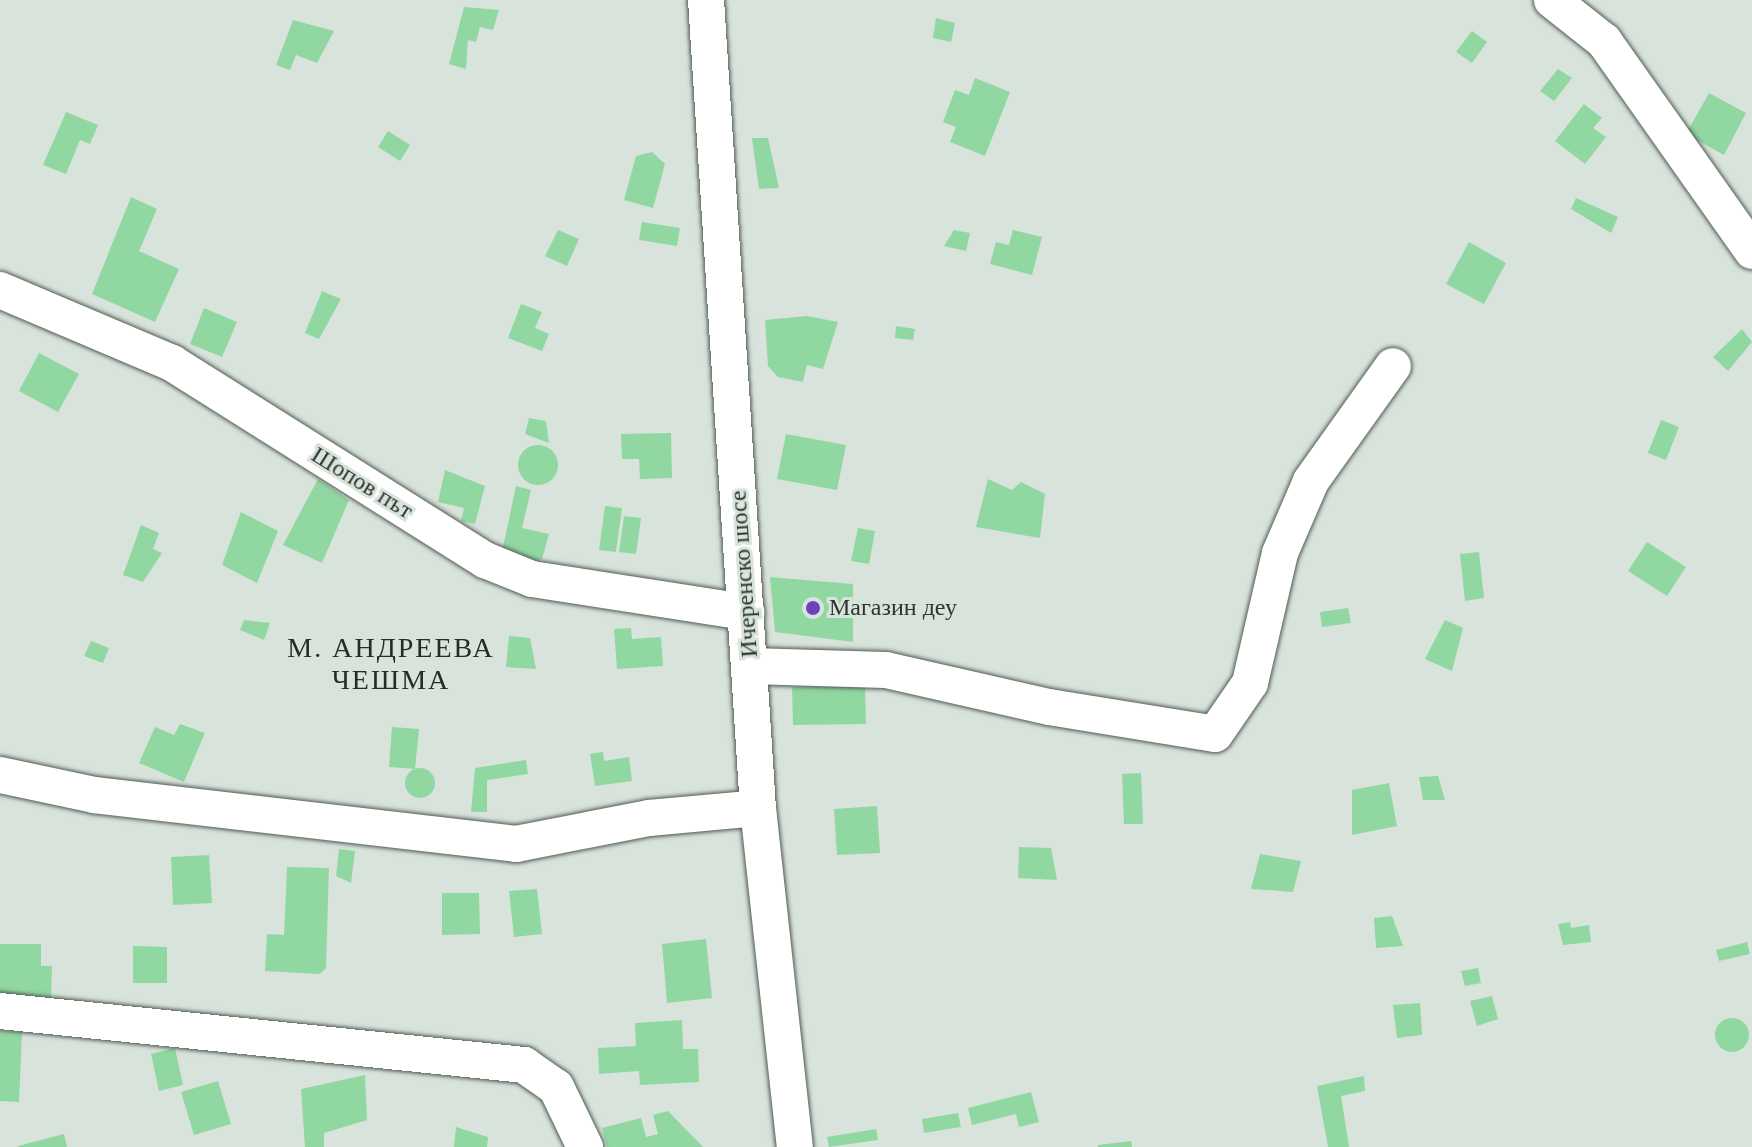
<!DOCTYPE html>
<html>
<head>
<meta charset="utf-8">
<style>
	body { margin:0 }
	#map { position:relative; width:1752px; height:1147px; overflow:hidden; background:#d8e4db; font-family:"Times New Roman",serif }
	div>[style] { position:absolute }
	.building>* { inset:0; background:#91d7a2 }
	.round { border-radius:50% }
	.roads { filter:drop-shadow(0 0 2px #515b53) drop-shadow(0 0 2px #515b53) }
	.minor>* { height:36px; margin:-18px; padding:0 18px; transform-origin:18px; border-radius:18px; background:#fff }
	.dots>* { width:22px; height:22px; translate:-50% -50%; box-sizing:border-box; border:4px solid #d8e4db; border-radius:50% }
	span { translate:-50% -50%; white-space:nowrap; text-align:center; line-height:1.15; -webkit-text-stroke:6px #d8e4db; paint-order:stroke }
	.street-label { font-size:24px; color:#303431 }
	.poi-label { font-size:24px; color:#303431 }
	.left { translate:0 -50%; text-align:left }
	.quarter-label { font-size:28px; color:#232c25; letter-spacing:2px }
</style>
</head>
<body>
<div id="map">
	<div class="building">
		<i style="clip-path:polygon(464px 7px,499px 10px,493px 30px,480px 27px,476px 42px,468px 40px,466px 69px,449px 64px)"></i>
		<i style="clip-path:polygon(936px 18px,955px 23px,951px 42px,933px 38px)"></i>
		<i style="clip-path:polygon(293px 20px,334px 31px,317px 63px,296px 55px,290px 70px,276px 65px)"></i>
		<i style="clip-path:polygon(1472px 31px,1487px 42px,1472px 63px,1456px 52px)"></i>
		<i style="clip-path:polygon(1558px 69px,1572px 78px,1554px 101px,1540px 91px)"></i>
		<i style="clip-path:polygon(975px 78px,1010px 92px,985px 156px,950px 142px,956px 127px,943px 122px,955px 90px,969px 95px)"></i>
		<i style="clip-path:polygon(1709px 93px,1746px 113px,1724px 155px,1686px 134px)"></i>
		<i style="clip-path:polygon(1584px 104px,1602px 118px,1593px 128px,1606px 137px,1585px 164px,1555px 141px)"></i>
		<i style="clip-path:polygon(66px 112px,98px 125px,90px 144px,80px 140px,66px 174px,43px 165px)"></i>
		<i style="clip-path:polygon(388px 131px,410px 145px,400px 161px,378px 147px)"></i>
		<i style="clip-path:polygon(752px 138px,768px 138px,779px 188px,759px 189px)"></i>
		<i style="clip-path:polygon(652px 152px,665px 164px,653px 208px,624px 200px,636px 156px)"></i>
		<i style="clip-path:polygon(131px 197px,157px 209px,139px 251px,179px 269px,155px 322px,92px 294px)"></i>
		<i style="clip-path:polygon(1576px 198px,1618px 217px,1611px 233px,1571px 209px)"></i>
		<i style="clip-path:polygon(642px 222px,680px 228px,677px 246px,639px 240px)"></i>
		<i style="clip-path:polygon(558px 230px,579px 239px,567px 266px,545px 256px)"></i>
		<i style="clip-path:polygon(954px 230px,970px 233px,966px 251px,944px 246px)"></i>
		<i style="clip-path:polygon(1013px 230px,1042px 237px,1032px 275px,990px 264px,996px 242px,1009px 245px)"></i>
		<i style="clip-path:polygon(1469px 242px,1506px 263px,1484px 304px,1446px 284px)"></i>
		<i style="clip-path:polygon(322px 291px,341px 299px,319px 339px,305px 333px)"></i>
		<i style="clip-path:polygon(521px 304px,542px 312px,535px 328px,549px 334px,542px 351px,508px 338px)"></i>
		<i style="clip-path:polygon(204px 308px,237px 322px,222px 357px,190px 344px)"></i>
		<i style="clip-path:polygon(807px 316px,838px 322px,823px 369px,807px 365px,803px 382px,778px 377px,768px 366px,765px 320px)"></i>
		<i style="clip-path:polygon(896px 326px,915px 329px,913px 340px,895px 338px)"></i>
		<i style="clip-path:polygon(1742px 329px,1752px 342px,1728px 371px,1713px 357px)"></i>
		<i style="clip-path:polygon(39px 353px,79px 374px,58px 412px,19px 391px)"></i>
		<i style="clip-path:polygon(529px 418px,546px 421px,549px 443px,525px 434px)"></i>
		<i style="clip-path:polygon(1661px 420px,1679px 427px,1666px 460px,1648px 453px)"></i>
		<i style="clip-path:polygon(671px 433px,672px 478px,640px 479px,639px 459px,622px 459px,621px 434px)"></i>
		<i style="clip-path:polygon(786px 434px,846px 445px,837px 490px,777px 479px)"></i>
		<i class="round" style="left:518px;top:445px;width:40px;height:40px"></i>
		<i style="clip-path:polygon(445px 470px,485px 486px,475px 524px,461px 521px,464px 508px,438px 502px)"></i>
		<i style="clip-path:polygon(318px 479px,349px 500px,322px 563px,283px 545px)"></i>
		<i style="clip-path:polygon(988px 479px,1012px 490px,1021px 482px,1045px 494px,1040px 538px,976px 527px)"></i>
		<i style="clip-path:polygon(516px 486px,531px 490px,522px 528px,549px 534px,542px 559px,499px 566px)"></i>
		<i style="clip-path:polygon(605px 506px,622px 508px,616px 552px,599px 550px)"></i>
		<i style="clip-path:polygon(241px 512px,278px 531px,257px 583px,222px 565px)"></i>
		<i style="clip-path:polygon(624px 516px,641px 518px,636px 554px,619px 552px)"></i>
		<i style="clip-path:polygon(141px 525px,159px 533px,153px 549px,162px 553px,143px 582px,123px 575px)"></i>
		<i style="clip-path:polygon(858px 528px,875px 531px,869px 564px,851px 561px)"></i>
		<i style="clip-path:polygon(1647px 542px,1686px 567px,1667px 596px,1628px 571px)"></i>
		<i style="clip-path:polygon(1479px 552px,1484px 598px,1465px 601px,1460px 554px)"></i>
		<i style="clip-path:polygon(770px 577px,853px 584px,853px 642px,775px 632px)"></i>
		<i style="clip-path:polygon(1348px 608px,1351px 623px,1322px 627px,1320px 612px)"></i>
		<i style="clip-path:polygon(244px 620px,270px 623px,264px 640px,240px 630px)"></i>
		<i style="clip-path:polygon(1445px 620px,1463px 628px,1452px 671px,1425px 659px)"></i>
		<i style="clip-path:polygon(631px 628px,632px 639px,661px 637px,663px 666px,617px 669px,614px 629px)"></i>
		<i style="clip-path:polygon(509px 636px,530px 638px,536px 669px,506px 667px)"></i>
		<i style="clip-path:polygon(91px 641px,109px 648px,103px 663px,84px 656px)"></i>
		<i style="clip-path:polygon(865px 686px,866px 724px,793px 725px,792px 687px)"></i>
		<i style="clip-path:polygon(180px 724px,205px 733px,184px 782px,139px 763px,155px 727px,174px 735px)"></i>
		<i style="clip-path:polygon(392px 727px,419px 729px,415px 769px,389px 767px)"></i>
		<i style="clip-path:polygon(603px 752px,604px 761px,629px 757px,632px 781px,595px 786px,590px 754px)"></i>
		<i style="clip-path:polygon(526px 760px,528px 774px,487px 780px,487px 812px,471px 812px,475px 768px)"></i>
		<i class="round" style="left:405px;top:768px;width:30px;height:30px"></i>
		<i style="clip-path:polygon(1141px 773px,1143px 824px,1124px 824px,1122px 774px)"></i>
		<i style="clip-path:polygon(1438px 776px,1445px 800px,1423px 800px,1419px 777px)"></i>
		<i style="clip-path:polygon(1389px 783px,1397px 826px,1352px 835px,1352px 790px)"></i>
		<i style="clip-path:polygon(877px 806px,880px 853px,837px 855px,834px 809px)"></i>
		<i style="clip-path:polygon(1019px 847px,1051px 848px,1057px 880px,1018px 878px)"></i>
		<i style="clip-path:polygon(339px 849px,355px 851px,351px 883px,336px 876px)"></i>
		<i style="clip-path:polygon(1260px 854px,1301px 861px,1293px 892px,1251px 889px)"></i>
		<i style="clip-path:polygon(209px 855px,212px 903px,173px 905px,171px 857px)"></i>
		<i style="clip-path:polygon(287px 867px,329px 868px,326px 968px,320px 974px,265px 971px,267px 934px,284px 935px)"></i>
		<i style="clip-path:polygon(537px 889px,542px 934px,514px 937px,509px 891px)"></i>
		<i style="clip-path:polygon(442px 893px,479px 893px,480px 934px,442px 935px)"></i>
		<i style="clip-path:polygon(1392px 916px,1403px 946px,1376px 948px,1374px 918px)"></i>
		<i style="clip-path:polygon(1570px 922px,1571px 928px,1589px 925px,1591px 942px,1563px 945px,1558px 924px)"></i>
		<i style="clip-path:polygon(706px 939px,712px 998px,667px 1003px,662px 944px)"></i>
		<i style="clip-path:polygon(1747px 942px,1750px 954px,1719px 961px,1716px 950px)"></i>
		<i style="clip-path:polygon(0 944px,41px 944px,41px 966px,52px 966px,51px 1000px,0 1000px)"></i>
		<i style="clip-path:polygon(133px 946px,167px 947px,167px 983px,133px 983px)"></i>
		<i style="clip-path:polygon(1478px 968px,1481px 983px,1465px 986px,1461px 971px)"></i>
		<i style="clip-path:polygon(1492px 996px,1498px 1019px,1477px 1026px,1470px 1001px)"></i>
		<i style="clip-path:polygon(1420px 1003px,1422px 1035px,1397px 1038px,1393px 1005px)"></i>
		<i class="round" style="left:1715px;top:1018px;width:34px;height:34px"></i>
		<i style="clip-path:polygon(682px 1020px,683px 1049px,698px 1049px,699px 1082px,640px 1085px,639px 1071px,599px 1074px,598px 1048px,636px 1046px,635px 1023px)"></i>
		<i style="clip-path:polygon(0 1031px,22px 1032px,19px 1102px,0 1101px)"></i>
		<i style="clip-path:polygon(175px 1048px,183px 1085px,159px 1091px,151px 1054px)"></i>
		<i style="clip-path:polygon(365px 1075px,367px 1120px,324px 1133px,324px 1147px,305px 1147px,301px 1089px)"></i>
		<i style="clip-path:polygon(1364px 1076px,1365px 1091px,1341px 1096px,1349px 1147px,1328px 1147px,1317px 1086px)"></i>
		<i style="clip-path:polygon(218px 1081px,231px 1124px,194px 1135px,181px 1092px)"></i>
		<i style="clip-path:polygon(1031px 1092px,1039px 1122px,1019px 1127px,1016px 1114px,972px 1125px,968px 1108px)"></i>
		<i style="clip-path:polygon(668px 1111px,703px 1147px,607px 1147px,602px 1128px,641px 1118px,646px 1137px,658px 1134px,653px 1115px)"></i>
		<i style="clip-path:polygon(958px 1113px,961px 1127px,924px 1133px,922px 1119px)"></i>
		<i style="clip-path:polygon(456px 1127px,488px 1137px,487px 1147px,454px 1147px)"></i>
		<i style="clip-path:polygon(876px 1129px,878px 1140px,829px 1147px,827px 1137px)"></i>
		<i style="clip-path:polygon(64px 1134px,67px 1147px,18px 1147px,18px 1146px)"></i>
		<i style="clip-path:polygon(1131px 1141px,1132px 1147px,1098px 1147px,1098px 1145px)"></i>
	</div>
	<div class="roads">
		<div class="minor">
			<i style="left:706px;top:0;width:810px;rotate:86.32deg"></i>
			<i style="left:758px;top:808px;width:341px;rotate:83.8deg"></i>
			<i style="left:1552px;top:0;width:66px;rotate:38.3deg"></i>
			<i style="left:1604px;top:41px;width:257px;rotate:54.8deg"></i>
			<i style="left:0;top:290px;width:187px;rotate:23deg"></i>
			<i style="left:172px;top:363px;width:370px;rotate:32.2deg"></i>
			<i style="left:485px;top:560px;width:51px;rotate:22deg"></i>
			<i style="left:532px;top:579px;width:217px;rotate:8.8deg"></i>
			<i style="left:750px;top:666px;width:136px;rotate:1.7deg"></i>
			<i style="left:886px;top:670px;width:167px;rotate:12.8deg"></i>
			<i style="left:1049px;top:707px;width:168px;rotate:9.2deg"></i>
			<i style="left:1215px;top:734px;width:62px;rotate:-55.5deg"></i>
			<i style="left:1250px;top:683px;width:133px;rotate:-77deg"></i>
			<i style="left:1280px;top:553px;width:78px;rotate:-66.7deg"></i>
			<i style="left:1311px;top:481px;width:141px;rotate:-54.5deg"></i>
			<i style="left:0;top:775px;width:96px;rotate:12deg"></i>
			<i style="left:94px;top:795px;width:425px;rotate:6.6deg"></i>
			<i style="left:516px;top:844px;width:136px;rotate:-11.1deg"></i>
			<i style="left:649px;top:818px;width:109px;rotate:-5.2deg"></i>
			<i style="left:0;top:1011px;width:527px;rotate:5.88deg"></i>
			<i style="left:524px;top:1065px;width:39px;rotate:35deg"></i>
			<i style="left:556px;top:1087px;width:67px;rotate:64.2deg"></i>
		</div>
	</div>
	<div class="dots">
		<i style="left:813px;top:608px;background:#6b44bc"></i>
	</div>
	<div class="street-label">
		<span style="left:362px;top:483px;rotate:32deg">Шопов път</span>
		<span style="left:744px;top:574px;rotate:-94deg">Ичеренско шосе</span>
	</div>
	<div class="poi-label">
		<span class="left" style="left:829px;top:608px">Магазин деу</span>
	</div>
	<div class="quarter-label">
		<span style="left:391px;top:664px">М. АНДРЕЕВА<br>ЧЕШМА</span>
	</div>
</div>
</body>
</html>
